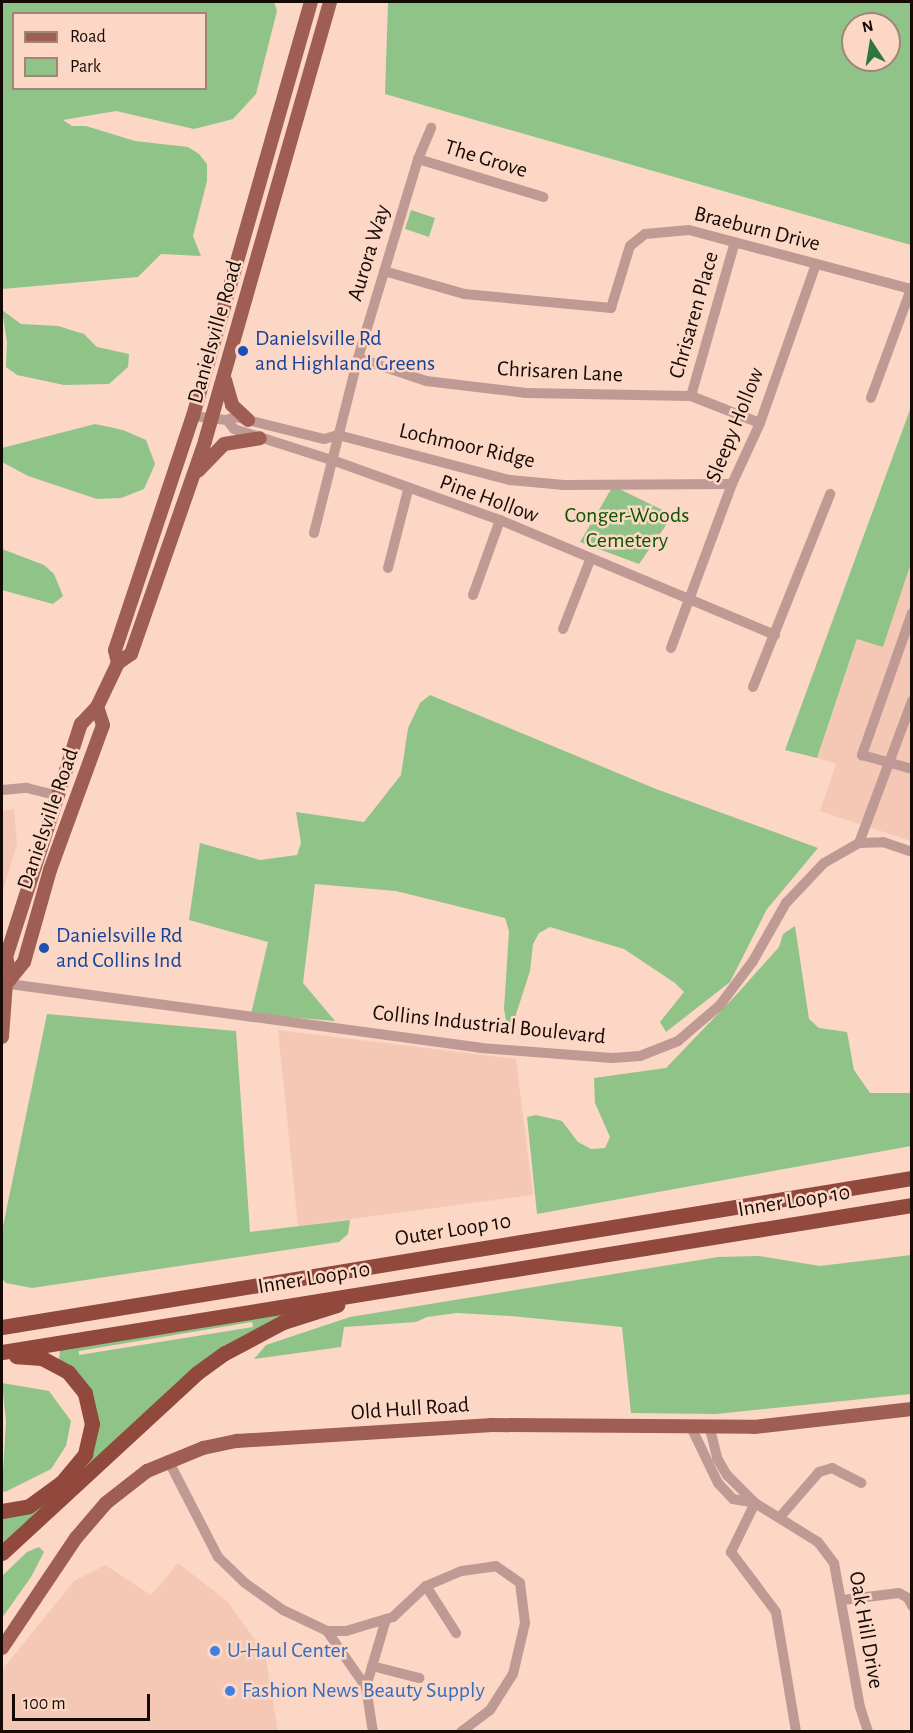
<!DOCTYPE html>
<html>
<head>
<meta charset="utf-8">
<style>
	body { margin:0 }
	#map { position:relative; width:913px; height:1733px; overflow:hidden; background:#fcd7c6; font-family:"Alegreya Sans",sans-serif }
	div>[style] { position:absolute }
	.built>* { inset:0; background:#f4c8b4 }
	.green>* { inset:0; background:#8fc388 }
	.minor>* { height:10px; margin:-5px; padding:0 5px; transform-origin:5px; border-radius:5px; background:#bf9a94 }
	.major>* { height:14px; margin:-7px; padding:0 7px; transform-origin:7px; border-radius:7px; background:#9f5e54 }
	.highway>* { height:15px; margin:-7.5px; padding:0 7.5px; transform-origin:7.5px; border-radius:7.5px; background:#91483d }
	.dots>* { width:16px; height:16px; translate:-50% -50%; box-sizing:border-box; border:3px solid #fcd7c6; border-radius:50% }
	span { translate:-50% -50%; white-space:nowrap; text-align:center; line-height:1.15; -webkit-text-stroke:5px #fcd7c6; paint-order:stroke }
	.street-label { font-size:22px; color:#160a05 }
	.transit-label { font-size:22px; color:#164399 }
	.left { translate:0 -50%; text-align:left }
	.park-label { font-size:22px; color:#0a5700 }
	.shop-label { font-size:22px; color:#366cbe }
	.frame { position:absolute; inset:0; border:3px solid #160a05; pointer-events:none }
	.legend { position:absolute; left:12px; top:12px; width:195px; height:78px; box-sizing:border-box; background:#fcd7c6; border:2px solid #a08579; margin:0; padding:8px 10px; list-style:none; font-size:18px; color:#160a05 }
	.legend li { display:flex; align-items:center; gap:12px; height:30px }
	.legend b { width:30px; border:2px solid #a08579 }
	.north { position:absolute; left:841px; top:12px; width:60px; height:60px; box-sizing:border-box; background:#fcd7c6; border:2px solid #a08579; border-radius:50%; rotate:348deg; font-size:16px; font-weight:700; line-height:24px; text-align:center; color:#160a05 }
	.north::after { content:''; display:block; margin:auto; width:21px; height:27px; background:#2e7541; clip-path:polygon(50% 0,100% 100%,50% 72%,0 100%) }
	.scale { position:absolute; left:12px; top:1694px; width:138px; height:27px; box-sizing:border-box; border:3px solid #160a05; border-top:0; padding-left:8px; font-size:18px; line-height:21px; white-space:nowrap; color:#160a05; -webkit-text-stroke:4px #fcd7c6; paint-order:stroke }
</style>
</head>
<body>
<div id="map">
	<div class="built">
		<i style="clip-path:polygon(911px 563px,911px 841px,820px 811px,836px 764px,817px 758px,858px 638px,883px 647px)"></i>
		<i style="clip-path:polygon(14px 809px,17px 844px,2px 894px,2px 811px)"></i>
		<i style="clip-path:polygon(278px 1030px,516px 1059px,533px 1195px,298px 1226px)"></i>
		<i style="clip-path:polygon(178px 1563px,227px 1601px,265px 1653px,278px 1731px,2px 1731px,2px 1670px,74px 1581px,105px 1565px,151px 1595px)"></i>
	</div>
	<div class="green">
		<i style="clip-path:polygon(evenodd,2px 2px,274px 2px,277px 11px,256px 94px,233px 119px,194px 129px,116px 111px,63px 120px,72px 126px,86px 126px,135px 141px,188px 147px,199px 154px,207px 164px,207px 181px,193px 236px,201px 256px,161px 254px,138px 277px,2px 289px,2px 2px,14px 14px,206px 14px,206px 88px,14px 88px,14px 14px)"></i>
		<i style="clip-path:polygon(evenodd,388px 2px,911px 2px,911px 245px,385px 94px,388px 2px,853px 24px,889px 24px,889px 60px,853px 60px,853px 24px)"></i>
		<i style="clip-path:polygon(411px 210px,435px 218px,429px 237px,405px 229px)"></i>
		<i style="clip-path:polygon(2px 310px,21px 324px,58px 326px,84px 334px,97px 347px,129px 354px,128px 367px,109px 384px,64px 385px,17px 375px,6px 367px,7px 342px)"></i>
		<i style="clip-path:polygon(911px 407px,911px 563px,883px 647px,857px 639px,817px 758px,785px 750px)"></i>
		<i style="clip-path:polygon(95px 424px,123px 430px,146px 440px,155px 464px,144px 489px,121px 498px,97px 499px,28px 476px,2px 462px,2px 448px)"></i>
		<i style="clip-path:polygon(613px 486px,673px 515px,639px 564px,580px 542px)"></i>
		<i style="clip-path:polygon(2px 549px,44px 565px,54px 574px,63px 596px,53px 604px,2px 590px)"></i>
		<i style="clip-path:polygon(430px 695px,656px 789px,818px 848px,767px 909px,730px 982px,666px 1032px,660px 1022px,684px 992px,675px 983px,624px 949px,550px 927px,539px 933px,533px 944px,530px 971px,509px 1036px,504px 1009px,509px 931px,505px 918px,396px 891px,315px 884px,303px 983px,335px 1021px,251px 1014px,268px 942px,189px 920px,200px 843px,260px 860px,297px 855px,301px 843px,296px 812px,364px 822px,401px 775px,408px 728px,420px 703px)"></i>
		<i style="clip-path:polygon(795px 926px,809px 1019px,819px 1028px,847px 1032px,854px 1070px,870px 1093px,911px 1093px,911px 1146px,537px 1214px,527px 1117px,536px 1115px,562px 1121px,578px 1142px,591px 1149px,605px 1148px,610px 1137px,595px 1103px,594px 1078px,666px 1068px,737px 994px,779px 947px,783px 934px)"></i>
		<i style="clip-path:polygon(47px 1014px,236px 1031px,250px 1232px,350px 1220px,348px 1234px,339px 1242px,32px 1288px,6px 1283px,2px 1279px,2px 1231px)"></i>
		<i style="clip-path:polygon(911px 1255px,911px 1394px,716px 1414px,631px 1413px,622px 1327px,511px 1316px,457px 1313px,427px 1317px,416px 1322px,344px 1327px,341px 1347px,254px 1359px,266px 1345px,350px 1317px,718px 1257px,759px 1256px,820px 1266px)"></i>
		<i style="clip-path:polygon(evenodd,287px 1312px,241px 1339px,2px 1547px,2px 1518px,71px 1478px,96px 1420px,59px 1359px,60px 1350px,287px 1312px,252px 1322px,253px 1327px,79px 1355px,79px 1351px,252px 1322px)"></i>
		<i style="clip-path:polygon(2px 1383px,49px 1391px,71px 1421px,66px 1446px,51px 1469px,5px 1492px,2px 1490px,6px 1421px)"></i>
		<i style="clip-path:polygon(39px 1547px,44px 1552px,31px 1577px,2px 1618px,2px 1576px,27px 1552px)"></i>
	</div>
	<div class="minor">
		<i style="left:418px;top:159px;width:131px;rotate:16.9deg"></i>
		<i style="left:384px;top:271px;width:83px;rotate:16deg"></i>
		<i style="left:464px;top:294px;width:148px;rotate:5.4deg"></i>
		<i style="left:611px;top:308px;width:65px;rotate:-73deg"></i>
		<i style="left:630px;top:246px;width:19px;rotate:-39deg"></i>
		<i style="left:645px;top:234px;width:44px;rotate:-5.2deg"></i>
		<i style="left:689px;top:230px;width:230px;rotate:14.9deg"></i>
		<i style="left:911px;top:289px;width:116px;rotate:110.2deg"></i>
		<i style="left:358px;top:358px;width:72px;rotate:18.7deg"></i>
		<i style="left:426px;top:381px;width:101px;rotate:6.8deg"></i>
		<i style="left:526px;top:393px;width:165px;rotate:1deg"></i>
		<i style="left:691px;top:396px;width:74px;rotate:21.4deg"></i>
		<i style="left:691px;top:396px;width:157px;rotate:-74.1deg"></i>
		<i style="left:193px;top:416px;width:34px;rotate:7deg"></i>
		<i style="left:227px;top:420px;width:9px;rotate:-21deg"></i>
		<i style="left:235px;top:417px;width:92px;rotate:13.9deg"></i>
		<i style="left:324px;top:439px;width:15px;rotate:-16deg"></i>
		<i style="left:338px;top:435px;width:178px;rotate:14.7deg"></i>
		<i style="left:510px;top:480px;width:54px;rotate:5.3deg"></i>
		<i style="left:564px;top:485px;width:168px;rotate:-0.3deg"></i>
		<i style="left:227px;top:420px;width:11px;rotate:52deg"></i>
		<i style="left:234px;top:429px;width:103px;rotate:17.6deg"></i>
		<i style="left:332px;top:460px;width:178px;rotate:19.7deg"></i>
		<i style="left:500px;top:520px;width:298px;rotate:22.7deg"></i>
		<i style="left:314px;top:533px;width:180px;rotate:-75.9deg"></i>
		<i style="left:358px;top:358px;width:208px;rotate:-73.2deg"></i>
		<i style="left:418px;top:159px;width:34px;rotate:-67deg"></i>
		<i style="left:388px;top:568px;width:81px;rotate:-75.6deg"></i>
		<i style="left:473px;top:595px;width:80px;rotate:-70.2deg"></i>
		<i style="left:912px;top:613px;width:151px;rotate:109.4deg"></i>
		<i style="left:862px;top:755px;width:52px;rotate:15.6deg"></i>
		<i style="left:563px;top:629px;width:74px;rotate:-68.6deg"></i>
		<i style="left:671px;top:648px;width:175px;rotate:-69.6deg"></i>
		<i style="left:732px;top:484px;width:67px;rotate:-65.3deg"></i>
		<i style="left:760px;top:423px;width:169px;rotate:-70.6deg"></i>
		<i style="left:753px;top:687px;width:208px;rotate:-68.2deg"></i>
		<i style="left:2px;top:790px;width:25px;rotate:-5deg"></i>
		<i style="left:27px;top:788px;width:30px;rotate:14deg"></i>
		<i style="left:859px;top:843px;width:152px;rotate:-69.5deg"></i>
		<i style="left:2px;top:983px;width:483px;rotate:7.7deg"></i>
		<i style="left:481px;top:1048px;width:131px;rotate:4.4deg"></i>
		<i style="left:612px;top:1058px;width:28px;rotate:-4deg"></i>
		<i style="left:640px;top:1056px;width:41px;rotate:-21.5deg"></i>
		<i style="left:678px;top:1041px;width:55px;rotate:-40.6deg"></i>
		<i style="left:720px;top:1005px;width:55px;rotate:-53.1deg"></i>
		<i style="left:753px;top:961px;width:67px;rotate:-60.4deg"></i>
		<i style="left:786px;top:903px;width:55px;rotate:-46.5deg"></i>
		<i style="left:824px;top:863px;width:40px;rotate:-29.7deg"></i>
		<i style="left:859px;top:843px;width:24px;rotate:-2deg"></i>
		<i style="left:883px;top:842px;width:31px;rotate:19deg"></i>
		<i style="left:692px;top:1429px;width:60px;rotate:64.3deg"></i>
		<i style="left:718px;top:1483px;width:22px;rotate:47deg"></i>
		<i style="left:733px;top:1499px;width:22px;rotate:10deg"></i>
		<i style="left:710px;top:1429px;width:30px;rotate:76deg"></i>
		<i style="left:717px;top:1458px;width:20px;rotate:60deg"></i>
		<i style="left:727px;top:1475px;width:40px;rotate:45deg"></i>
		<i style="left:755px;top:1503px;width:74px;rotate:31.8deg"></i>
		<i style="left:818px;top:1542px;width:26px;rotate:53deg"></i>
		<i style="left:834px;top:1563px;width:146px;rotate:79.8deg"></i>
		<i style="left:860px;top:1707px;width:26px;rotate:72deg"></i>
		<i style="left:168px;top:1460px;width:109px;rotate:62.7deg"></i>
		<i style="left:218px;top:1557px;width:37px;rotate:44deg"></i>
		<i style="left:245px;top:1583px;width:47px;rotate:35.4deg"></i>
		<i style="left:283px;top:1610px;width:49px;rotate:25.5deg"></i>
		<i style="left:327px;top:1631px;width:19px"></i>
		<i style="left:346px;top:1631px;width:49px;rotate:-16.6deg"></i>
		<i style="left:393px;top:1617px;width:45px;rotate:-43.2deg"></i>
		<i style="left:426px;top:1586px;width:39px;rotate:-23deg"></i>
		<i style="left:462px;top:1571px;width:34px;rotate:-8deg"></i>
		<i style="left:496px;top:1566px;width:29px;rotate:35deg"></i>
		<i style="left:520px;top:1583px;width:40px;rotate:82.9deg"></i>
		<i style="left:525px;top:1623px;width:52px;rotate:103.2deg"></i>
		<i style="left:513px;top:1674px;width:43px;rotate:122.6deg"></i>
		<i style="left:490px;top:1710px;width:36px;rotate:143deg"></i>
		<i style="left:755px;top:1503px;width:55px;rotate:116.1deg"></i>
		<i style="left:731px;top:1552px;width:75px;rotate:53.1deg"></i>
		<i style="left:776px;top:1612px;width:122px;rotate:80.5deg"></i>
		<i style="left:780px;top:1517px;width:60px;rotate:-49.1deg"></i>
		<i style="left:819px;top:1472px;width:14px;rotate:-17deg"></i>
		<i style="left:832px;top:1468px;width:33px;rotate:27deg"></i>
		<i style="left:426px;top:1586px;width:56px;rotate:57.4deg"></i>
		<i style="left:843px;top:1600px;width:56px;rotate:-7.1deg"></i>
		<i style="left:899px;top:1593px;width:10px;rotate:29deg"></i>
		<i style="left:908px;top:1598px;width:9px;rotate:63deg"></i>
		<i style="left:327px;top:1631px;width:68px;rotate:55.1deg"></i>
		<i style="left:366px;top:1687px;width:46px;rotate:81.2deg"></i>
		<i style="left:372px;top:1666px;width:49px;rotate:14.3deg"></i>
		<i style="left:366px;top:1687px;width:71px;rotate:-73.6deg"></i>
	</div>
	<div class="major">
		<i style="left:225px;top:380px;width:26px;rotate:74deg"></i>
		<i style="left:232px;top:405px;width:22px;rotate:43deg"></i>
		<i style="left:198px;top:471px;width:37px;rotate:-46deg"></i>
		<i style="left:224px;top:444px;width:36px;rotate:-9deg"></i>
		<i style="left:118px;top:663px;width:13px;rotate:-103deg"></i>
		<i style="left:115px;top:650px;width:247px;rotate:-71.6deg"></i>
		<i style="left:193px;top:416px;width:430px;rotate:-74.1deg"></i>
		<i style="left:10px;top:974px;width:17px;rotate:-103deg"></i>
		<i style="left:6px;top:957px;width:245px;rotate:-72.2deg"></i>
		<i style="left:81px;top:724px;width:23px;rotate:-47deg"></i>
		<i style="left:97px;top:707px;width:49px;rotate:-64.5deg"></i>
		<i style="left:118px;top:663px;width:16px;rotate:-35deg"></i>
		<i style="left:131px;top:654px;width:225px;rotate:-70.8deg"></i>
		<i style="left:205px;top:441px;width:456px;rotate:-74.1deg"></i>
		<i style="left:2px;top:989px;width:35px;rotate:-51deg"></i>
		<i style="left:24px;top:962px;width:96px;rotate:-74.2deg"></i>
		<i style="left:50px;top:870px;width:154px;rotate:-69.9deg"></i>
		<i style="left:103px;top:725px;width:19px;rotate:-108deg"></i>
		<i style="left:2px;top:1037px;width:54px;rotate:-85.8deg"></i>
		<i style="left:2px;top:1648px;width:133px;rotate:-56.1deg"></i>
		<i style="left:76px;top:1538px;width:46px;rotate:-49.4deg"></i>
		<i style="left:106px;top:1503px;width:52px;rotate:-38deg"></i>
		<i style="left:147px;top:1471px;width:61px;rotate:-22.3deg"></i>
		<i style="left:203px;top:1448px;width:35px;rotate:-12deg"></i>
		<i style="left:237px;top:1441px;width:256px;rotate:-3.6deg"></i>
		<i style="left:492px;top:1425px;width:262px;rotate:0.4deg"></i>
		<i style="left:754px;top:1427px;width:159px;rotate:-6.5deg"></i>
	</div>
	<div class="highway">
		<i style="left:2px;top:1327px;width:922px;rotate:-9.3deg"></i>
		<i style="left:2px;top:1352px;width:922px;rotate:-9.18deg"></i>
		<i style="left:2px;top:1511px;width:27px;rotate:-10deg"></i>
		<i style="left:29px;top:1506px;width:39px;rotate:-36deg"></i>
		<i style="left:61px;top:1483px;width:38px;rotate:-50deg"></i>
		<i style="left:85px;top:1454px;width:31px;rotate:-77deg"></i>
		<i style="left:92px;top:1424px;width:32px;rotate:-103deg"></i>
		<i style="left:85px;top:1393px;width:27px;rotate:-129deg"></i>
		<i style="left:68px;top:1372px;width:30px;rotate:-152deg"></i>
		<i style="left:42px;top:1358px;width:26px;rotate:-176deg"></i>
		<i style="left:2px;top:1553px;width:265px;rotate:-42.7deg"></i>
		<i style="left:197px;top:1373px;width:34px;rotate:-36deg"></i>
		<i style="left:225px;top:1353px;width:66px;rotate:-28.1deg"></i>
		<i style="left:283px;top:1322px;width:57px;rotate:-17.5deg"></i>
	</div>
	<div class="dots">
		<i style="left:243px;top:351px;background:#1a4fb4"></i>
		<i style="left:44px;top:948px;background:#1a4fb4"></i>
		<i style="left:215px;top:1651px;background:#3f7fe0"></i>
		<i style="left:230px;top:1691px;background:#3f7fe0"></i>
	</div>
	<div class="street-label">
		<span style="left:486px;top:159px;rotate:17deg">The Grove</span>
		<span style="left:757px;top:229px;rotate:14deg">Braeburn Drive</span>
		<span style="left:369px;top:253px;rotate:-73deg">Aurora Way</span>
		<span style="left:694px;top:315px;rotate:-74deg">Chrisaren Place</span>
		<span style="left:215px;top:332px;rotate:-74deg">Danielsville Road</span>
		<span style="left:560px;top:372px;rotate:3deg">Chrisaren Lane</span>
		<span style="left:735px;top:425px;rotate:-68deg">Sleepy Hollow</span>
		<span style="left:467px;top:446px;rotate:13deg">Lochmoor Ridge</span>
		<span style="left:489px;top:499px;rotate:20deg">Pine Hollow</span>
		<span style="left:48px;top:819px;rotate:-71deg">Danielsville Road</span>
		<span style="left:489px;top:1025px;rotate:6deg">Collins Industrial Boulevard</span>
		<span style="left:794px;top:1201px;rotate:-9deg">Inner Loop 10</span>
		<span style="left:453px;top:1230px;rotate:-9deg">Outer Loop 10</span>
		<span style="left:314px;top:1278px;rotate:-9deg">Inner Loop 10</span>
		<span style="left:410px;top:1409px;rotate:-4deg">Old Hull Road</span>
		<span style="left:866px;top:1630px;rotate:80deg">Oak Hill Drive</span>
	</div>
	<div class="transit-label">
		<span class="left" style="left:255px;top:351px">Danielsville Rd<br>and Highland Greens</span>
		<span class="left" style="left:56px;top:948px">Danielsville Rd<br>and Collins Ind</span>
	</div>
	<div class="park-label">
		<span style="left:627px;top:528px">Conger-Woods<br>Cemetery</span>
	</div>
	<div class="shop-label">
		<span class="left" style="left:227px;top:1651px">U-Haul Center</span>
		<span class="left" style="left:242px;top:1691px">Fashion News Beauty Supply</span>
	</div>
	<div class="frame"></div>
	<ul class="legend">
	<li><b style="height:8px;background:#9f5e54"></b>Road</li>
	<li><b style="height:16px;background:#8fc388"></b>Park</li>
	</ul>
	<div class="north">N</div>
	<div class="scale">100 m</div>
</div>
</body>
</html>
